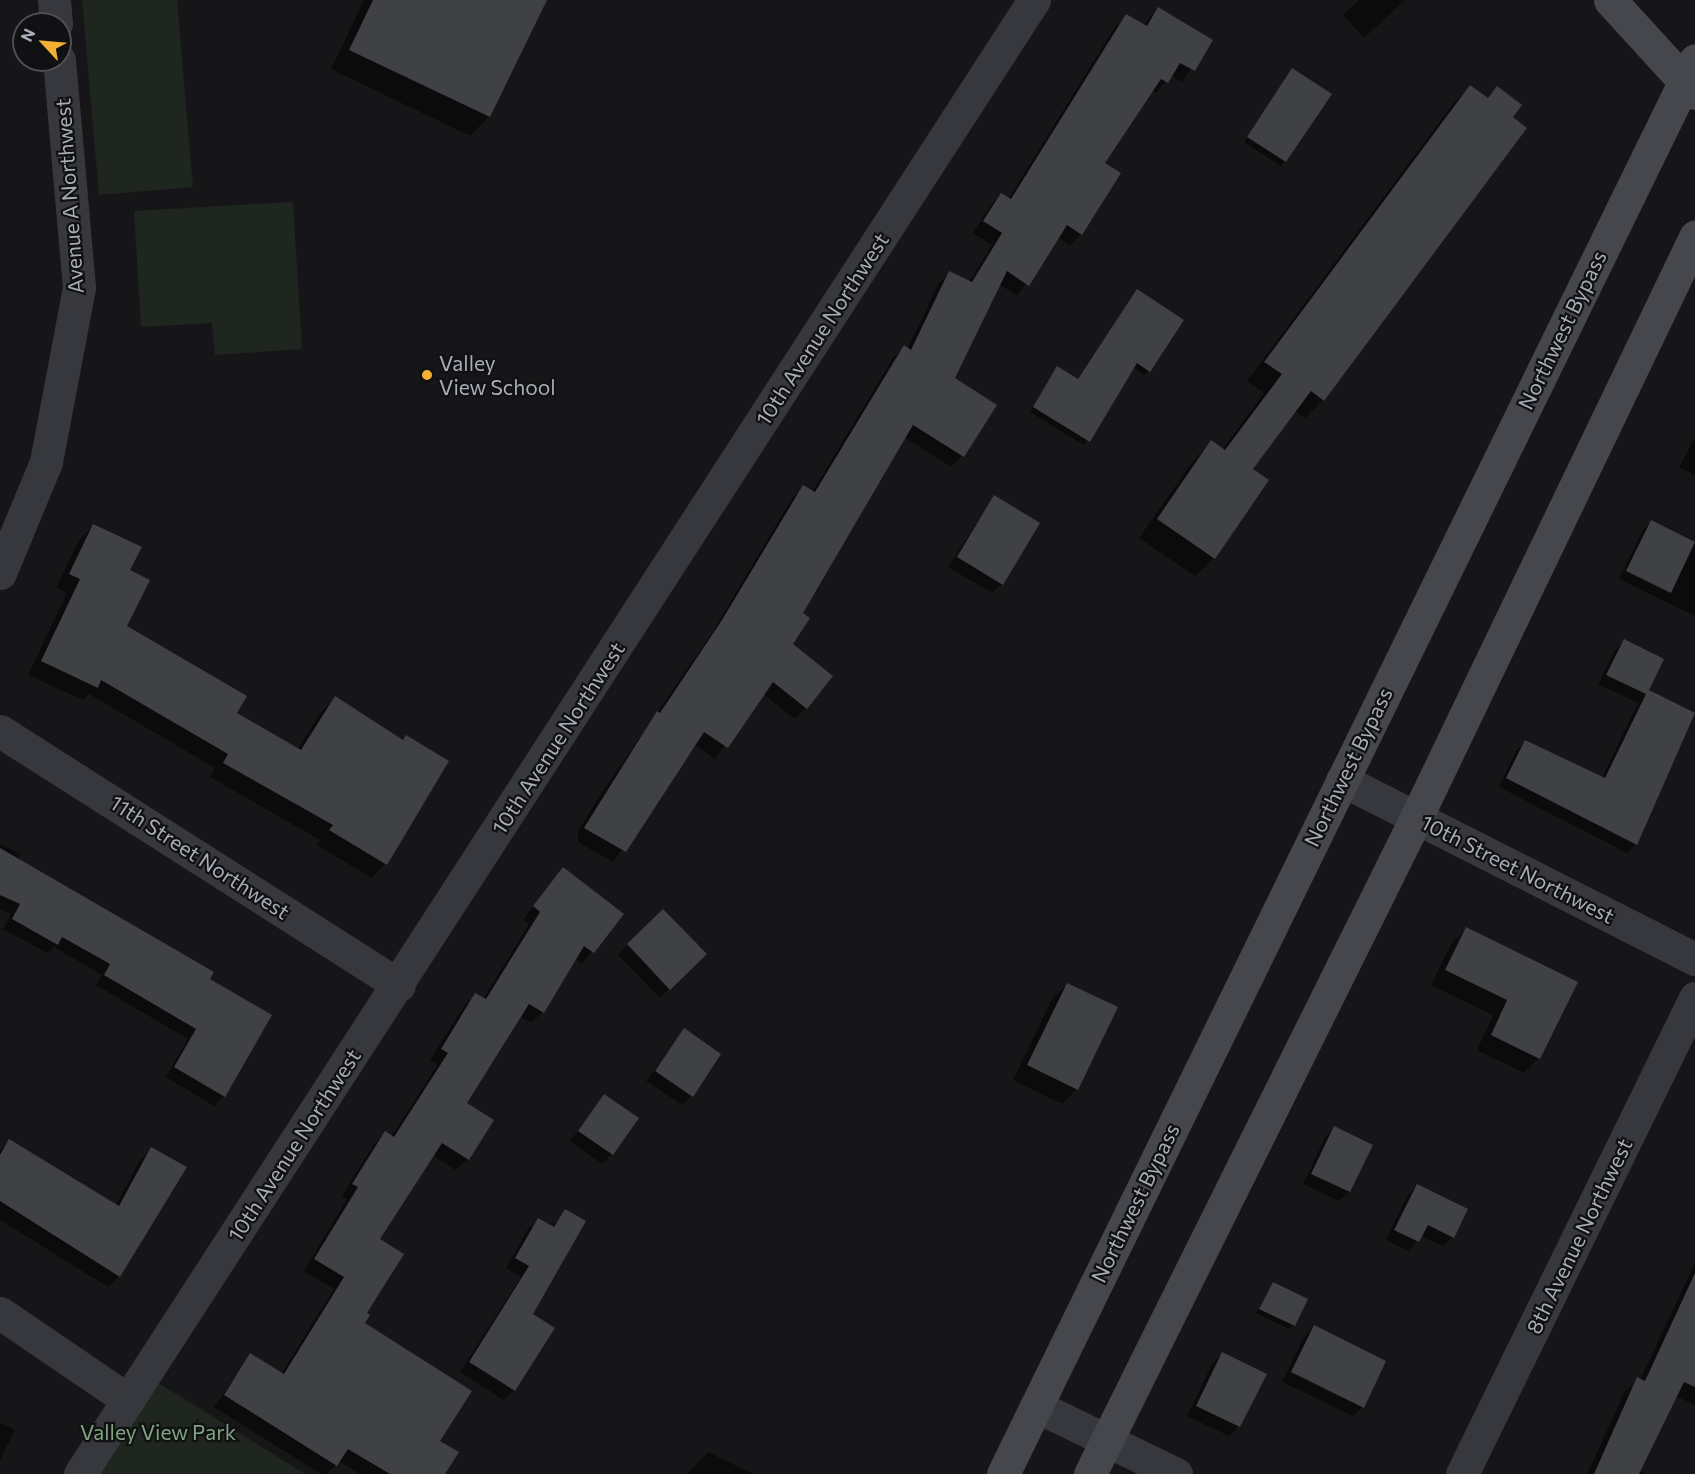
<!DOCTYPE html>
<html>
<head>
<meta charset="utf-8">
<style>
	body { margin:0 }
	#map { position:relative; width:1695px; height:1474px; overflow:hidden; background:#161618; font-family:Commissioner,sans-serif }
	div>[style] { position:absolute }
	.green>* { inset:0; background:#1e261f }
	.shadow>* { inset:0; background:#0007 }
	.building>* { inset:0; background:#404145 }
	.street>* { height:33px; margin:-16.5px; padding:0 16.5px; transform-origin:16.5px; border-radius:16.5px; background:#37383d }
	.secondary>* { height:33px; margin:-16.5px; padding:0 16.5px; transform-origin:16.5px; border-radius:16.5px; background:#45474d }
	.dots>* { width:16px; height:16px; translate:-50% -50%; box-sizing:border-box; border:3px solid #111113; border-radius:50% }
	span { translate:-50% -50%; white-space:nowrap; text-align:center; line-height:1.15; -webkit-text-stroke:4.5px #111113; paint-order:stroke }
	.street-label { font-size:21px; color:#a8adb8 }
	.poi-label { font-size:21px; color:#a8adb8 }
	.left { translate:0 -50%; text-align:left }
	.park-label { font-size:21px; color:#7fa381 }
	.north { position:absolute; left:12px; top:12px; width:60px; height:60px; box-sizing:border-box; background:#111113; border:2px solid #4d4f55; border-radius:50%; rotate:296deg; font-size:16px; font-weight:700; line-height:24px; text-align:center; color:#a8adb8 }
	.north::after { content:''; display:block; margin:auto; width:21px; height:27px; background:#f2b134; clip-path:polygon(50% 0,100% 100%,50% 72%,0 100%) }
</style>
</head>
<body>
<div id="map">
	<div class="green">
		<i style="clip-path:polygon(82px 0,177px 0,193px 187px,99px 195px)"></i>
		<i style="clip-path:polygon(293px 202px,302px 349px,215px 355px,212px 323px,141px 327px,134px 211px)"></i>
		<i style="clip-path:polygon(144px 1374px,305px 1474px,80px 1474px)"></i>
	</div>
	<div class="shadow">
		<i style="clip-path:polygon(364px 0,545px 0,489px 116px,470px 136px,331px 69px)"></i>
		<i style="clip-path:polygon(1359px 0,1405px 0,1364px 38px,1343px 15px)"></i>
		<i style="clip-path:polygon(1158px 9px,1211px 41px,1182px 82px,1171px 75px,1156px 93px,1151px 91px,1103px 164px,1081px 234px,1070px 245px,1058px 237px,1017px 296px,999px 284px,953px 378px,995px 405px,962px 456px,951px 467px,904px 437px,801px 614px,791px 645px,806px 708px,795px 719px,763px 694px,715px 759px,694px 744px,613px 862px,578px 842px,578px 831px,600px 795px,712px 633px,792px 498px,804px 487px,812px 492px,893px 358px,904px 347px,907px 349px,939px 283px,950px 272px,969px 282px,992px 245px,973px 233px,990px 206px,1001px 195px,1008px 199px,1115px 27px,1126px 16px,1143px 26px)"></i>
		<i style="clip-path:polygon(1293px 69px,1285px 161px,1281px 166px,1244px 142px)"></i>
		<i style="clip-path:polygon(1470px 87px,1487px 99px,1497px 88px,1511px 117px,1323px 400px,1305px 418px,1295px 411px,1251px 470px,1214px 558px,1195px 576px,1139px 538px,1193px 461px,1211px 442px,1222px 450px,1264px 393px,1247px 381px,1452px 105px)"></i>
		<i style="clip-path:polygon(1137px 291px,1149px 371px,1144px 375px,1133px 367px,1084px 445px,1030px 412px,1053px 373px,1077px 380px)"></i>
		<i style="clip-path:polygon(1695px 437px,1695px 475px,1679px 467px)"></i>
		<i style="clip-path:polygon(994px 497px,1002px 584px,992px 593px,948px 567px)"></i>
		<i style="clip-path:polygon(1651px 522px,1695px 544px,1695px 616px,1619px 579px,1643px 530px)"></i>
		<i style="clip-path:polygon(93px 526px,128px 571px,125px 627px,235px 713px,298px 749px,321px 712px,335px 698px,402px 741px,447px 762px,385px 864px,372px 878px,317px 845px,320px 840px,210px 777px,215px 768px,89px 694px,83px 700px,28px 675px,67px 593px,56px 588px,79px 540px)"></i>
		<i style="clip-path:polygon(1624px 641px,1647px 691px,1636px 844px,1627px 853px,1499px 787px,1516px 751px,1525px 742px,1602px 778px,1638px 703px,1598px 684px,1615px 650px)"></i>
		<i style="clip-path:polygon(0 844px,20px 854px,18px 859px,208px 980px,224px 1096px,214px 1106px,166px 1077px,188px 1039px,96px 985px,102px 975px,54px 947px,47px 953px,3px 929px,11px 914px,0 909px)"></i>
		<i style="clip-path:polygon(563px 869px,622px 914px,582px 964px,575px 959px,543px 1012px,531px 1023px,519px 1016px,465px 1104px,468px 1159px,456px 1170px,432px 1155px,378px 1239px,363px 1323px,438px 1441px,444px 1474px,360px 1474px,339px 1461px,327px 1474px,321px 1474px,214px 1407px,250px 1355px,281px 1374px,334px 1289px,304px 1271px,347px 1199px,342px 1196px,374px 1144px,385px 1133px,391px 1137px,437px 1065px,430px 1060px,464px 1006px,475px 995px,483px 999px,529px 924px,523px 919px)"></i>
		<i style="clip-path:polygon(663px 911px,705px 954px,660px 998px,618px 955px)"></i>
		<i style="clip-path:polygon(1466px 929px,1576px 982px,1539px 1058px,1524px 1073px,1477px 1050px,1493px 1015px,1431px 985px,1451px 944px)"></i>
		<i style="clip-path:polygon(1067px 984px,1077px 1089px,1062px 1104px,1013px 1080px,1052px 999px)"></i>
		<i style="clip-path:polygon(684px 1030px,692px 1096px,682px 1105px,646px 1081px)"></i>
		<i style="clip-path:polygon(604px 1096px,612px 1154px,602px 1164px,570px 1141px)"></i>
		<i style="clip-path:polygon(1335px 1128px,1371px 1146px,1349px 1192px,1339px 1201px,1303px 1184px,1325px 1138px)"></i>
		<i style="clip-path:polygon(10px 1141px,116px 1205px,140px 1160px,152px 1149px,119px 1276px,108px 1287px,0 1220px,0 1150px)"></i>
		<i style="clip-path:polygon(1417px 1186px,1453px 1237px,1443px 1246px,1421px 1236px,1408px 1251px,1386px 1240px,1407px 1196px)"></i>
		<i style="clip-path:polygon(566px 1211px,531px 1314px,514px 1390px,504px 1400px,460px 1372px,521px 1277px,506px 1268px,528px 1229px,538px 1220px,552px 1227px)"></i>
		<i style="clip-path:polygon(1695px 1263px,1695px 1405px,1675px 1396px,1639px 1471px,1645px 1474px,1587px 1474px,1625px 1391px,1640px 1380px)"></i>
		<i style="clip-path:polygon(1273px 1283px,1294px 1325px,1289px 1329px,1256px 1313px)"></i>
		<i style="clip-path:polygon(1314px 1327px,1363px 1407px,1353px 1416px,1282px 1382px,1304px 1337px)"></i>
		<i style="clip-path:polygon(1222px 1354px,1239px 1427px,1229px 1436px,1187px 1416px,1212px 1364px)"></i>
		<i style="clip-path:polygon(0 1423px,15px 1430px,0 1460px)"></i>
		<i style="clip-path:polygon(708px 1452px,753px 1474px,687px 1474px)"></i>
	</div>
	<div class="building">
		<i style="clip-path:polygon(373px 0,547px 0,490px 117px,349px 50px)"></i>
		<i style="clip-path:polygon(1158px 7px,1213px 40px,1195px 71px,1180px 63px,1168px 83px,1161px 79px,1105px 163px,1121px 173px,1082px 235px,1067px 225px,1029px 286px,1007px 271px,955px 378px,997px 405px,964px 457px,913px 425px,803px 613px,810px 618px,793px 644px,833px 676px,807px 709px,773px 682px,728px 748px,704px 732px,626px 852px,584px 828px,657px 711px,660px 713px,722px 620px,803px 485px,815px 492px,904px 345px,911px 350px,949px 271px,972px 282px,1002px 233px,983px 221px,1001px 193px,1011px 199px,1126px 14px,1147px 26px)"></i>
		<i style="clip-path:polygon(1292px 68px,1332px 94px,1286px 162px,1247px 137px)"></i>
		<i style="clip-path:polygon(1470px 85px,1488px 98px,1497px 86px,1522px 105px,1513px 117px,1527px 128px,1324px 401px,1311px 391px,1253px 469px,1269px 480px,1215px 559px,1157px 519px,1211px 440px,1225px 450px,1282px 374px,1264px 362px)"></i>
		<i style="clip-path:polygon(1137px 289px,1184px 320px,1150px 372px,1137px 363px,1090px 442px,1033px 407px,1057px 366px,1078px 379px)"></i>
		<i style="clip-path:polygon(994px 495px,1040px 523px,1003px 585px,957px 557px)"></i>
		<i style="clip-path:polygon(1651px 520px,1695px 542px,1671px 593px,1626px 571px)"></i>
		<i style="clip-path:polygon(93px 524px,142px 547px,130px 570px,150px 580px,127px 626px,247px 696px,237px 713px,301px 750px,335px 696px,403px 740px,406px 735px,449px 761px,387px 865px,329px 830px,333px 825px,223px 763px,228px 754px,101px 680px,98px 688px,41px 661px,80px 579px,69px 574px)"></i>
		<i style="clip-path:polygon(1624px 639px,1664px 659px,1649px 690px,1695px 713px,1637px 845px,1506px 778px,1525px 740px,1605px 778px,1646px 694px,1606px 675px)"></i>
		<i style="clip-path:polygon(0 848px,214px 972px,210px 979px,272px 1015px,225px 1097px,174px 1067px,196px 1029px,104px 975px,110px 964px,62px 937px,58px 945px,12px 919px,20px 904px,0 895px)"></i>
		<i style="clip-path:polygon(563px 867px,624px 914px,594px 953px,584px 946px,544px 1013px,529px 1004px,467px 1103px,494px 1120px,469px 1160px,442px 1143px,380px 1239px,404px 1254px,367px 1313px,370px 1315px,365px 1323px,472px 1391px,440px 1441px,459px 1452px,445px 1474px,390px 1474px,348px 1449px,337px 1466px,224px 1395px,250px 1353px,284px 1374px,344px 1277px,314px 1259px,358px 1187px,352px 1184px,385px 1131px,394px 1137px,448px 1053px,441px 1049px,475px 993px,486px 999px,540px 912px,533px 906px)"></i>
		<i style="clip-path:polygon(663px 909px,707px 954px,670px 990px,627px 944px)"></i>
		<i style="clip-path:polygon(1466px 927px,1578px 982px,1540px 1059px,1491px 1035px,1507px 1000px,1445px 970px)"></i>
		<i style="clip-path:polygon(1067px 983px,1118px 1007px,1078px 1090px,1027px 1065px)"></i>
		<i style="clip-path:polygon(684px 1028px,721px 1054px,693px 1097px,655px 1071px)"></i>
		<i style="clip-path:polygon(604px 1094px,639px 1118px,613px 1155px,578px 1131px)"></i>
		<i style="clip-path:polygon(1334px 1126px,1373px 1145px,1350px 1192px,1311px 1174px)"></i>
		<i style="clip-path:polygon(9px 1139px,119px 1206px,151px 1147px,187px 1167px,120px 1277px,0 1201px,0 1155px)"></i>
		<i style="clip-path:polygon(1417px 1184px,1468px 1209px,1454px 1238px,1428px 1225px,1419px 1242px,1394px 1230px)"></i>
		<i style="clip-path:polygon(565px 1209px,586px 1221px,533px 1314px,555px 1328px,515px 1391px,469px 1362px,529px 1266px,515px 1258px,538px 1218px,554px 1227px)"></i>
		<i style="clip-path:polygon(1695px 1273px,1695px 1387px,1684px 1382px,1639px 1474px,1594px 1474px,1637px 1377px,1645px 1381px)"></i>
		<i style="clip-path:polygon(1273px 1282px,1308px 1299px,1295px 1326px,1259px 1309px)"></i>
		<i style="clip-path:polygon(1314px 1325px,1386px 1361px,1364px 1408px,1291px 1372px)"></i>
		<i style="clip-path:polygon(1222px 1352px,1267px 1374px,1240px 1427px,1196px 1406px)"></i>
	</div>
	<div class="street">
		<i style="left:54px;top:0;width:24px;rotate:85deg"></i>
		<i style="left:0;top:573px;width:120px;rotate:-67.5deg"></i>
		<i style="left:46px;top:462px;width:177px;rotate:-79.3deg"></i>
		<i style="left:79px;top:288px;width:229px;rotate:-95deg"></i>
		<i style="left:0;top:731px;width:473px;rotate:32.5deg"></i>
		<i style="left:1342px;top:780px;width:396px;rotate:26.9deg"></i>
		<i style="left:0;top:1313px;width:155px;rotate:34.2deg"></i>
		<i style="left:1036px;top:1406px;width:156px;rotate:25.9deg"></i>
		<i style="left:80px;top:1474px;width:1756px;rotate:-57.09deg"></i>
		<i style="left:1462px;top:1474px;width:530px;rotate:-63.92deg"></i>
	</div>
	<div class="secondary">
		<i style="left:1610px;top:0;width:126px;rotate:47.6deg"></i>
		<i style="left:1003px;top:1474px;width:1574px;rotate:-63.92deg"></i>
		<i style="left:1090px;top:1474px;width:733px;rotate:-63.57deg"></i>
		<i style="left:1416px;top:818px;width:645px;rotate:-64.35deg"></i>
	</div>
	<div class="dots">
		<i style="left:427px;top:375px;background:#f2b134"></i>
	</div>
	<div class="street-label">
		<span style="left:69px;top:196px;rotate:-94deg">Avenue A Northwest</span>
		<span style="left:822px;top:329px;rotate:-57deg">10th Avenue Northwest</span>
		<span style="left:1562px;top:330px;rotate:-64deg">Northwest Bypass</span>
		<span style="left:558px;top:738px;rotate:-57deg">10th Avenue Northwest</span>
		<span style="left:1348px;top:767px;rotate:-64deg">Northwest Bypass</span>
		<span style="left:200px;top:857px;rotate:33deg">11th Street Northwest</span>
		<span style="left:1518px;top:869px;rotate:27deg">10th Street Northwest</span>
		<span style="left:294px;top:1145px;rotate:-57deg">10th Avenue Northwest</span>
		<span style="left:1135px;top:1203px;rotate:-64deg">Northwest Bypass</span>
		<span style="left:1579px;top:1236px;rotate:-64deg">8th Avenue Northwest</span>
	</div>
	<div class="poi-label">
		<span class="left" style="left:439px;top:375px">Valley<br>View School</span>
	</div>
	<div class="park-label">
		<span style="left:158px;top:1432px">Valley View Park</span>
	</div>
	<div class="north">N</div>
</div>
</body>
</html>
